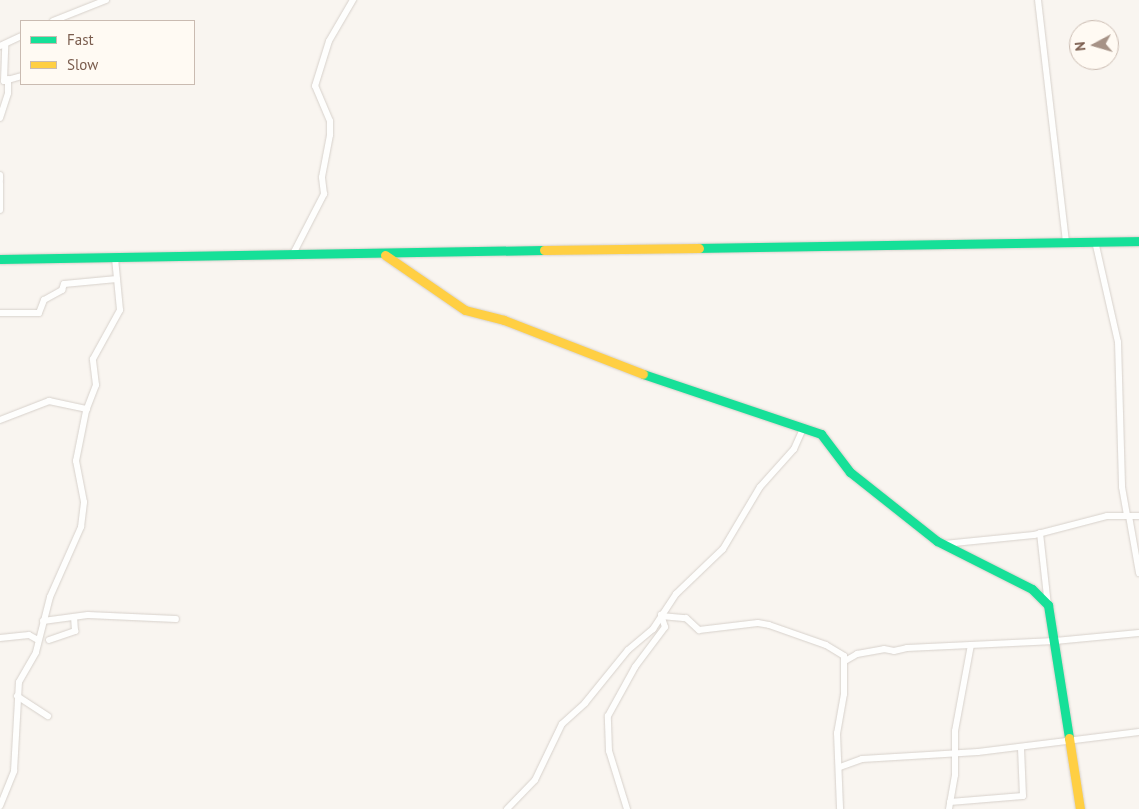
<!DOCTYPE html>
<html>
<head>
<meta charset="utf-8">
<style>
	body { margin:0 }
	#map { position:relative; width:1139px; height:809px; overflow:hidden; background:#f9f5f0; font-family:"PT Sans",sans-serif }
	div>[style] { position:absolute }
	.roads { filter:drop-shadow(0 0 1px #d7d1cb) drop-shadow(0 0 1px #d7d1cb) }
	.street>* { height:6px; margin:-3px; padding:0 3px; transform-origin:3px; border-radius:3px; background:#fefefd }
	.fast>* { height:9px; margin:-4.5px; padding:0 4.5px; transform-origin:4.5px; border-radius:4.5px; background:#16e098 }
	.slow>* { height:9px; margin:-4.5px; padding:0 4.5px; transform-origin:4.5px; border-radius:4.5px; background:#ffcf43 }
	span { translate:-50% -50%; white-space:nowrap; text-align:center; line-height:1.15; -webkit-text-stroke:4px #fffaf3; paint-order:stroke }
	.legend { position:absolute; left:20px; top:20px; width:175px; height:65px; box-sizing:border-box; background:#fffaf3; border:1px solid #cabbb1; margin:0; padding:6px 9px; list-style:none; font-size:15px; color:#7a5c4d }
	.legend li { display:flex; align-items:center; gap:10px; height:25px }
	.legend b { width:25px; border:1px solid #cabbb1 }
	.north { position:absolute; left:1069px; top:20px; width:50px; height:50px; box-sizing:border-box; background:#fffaf3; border:1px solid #cabbb1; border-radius:50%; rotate:264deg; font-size:14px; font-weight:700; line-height:20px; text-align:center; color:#7a5c4d }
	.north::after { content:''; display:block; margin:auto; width:18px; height:22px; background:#a69286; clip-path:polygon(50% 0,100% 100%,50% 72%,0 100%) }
</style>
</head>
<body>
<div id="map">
	<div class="roads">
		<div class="street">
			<i style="left:1038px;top:0;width:244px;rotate:83.4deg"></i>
			<i style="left:53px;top:21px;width:57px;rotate:-21.6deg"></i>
			<i style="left:0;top:46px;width:23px;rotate:-25deg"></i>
			<i style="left:4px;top:81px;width:37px;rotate:-88deg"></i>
			<i style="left:4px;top:81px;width:18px;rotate:-16deg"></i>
			<i style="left:0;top:118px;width:26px;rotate:-72deg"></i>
			<i style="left:8px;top:93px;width:14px;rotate:-90deg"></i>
			<i style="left:0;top:175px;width:5px;rotate:90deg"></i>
			<i style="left:0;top:183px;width:27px;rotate:90deg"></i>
			<i style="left:1095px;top:241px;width:104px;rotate:77.2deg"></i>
			<i style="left:1118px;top:342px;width:145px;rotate:88.4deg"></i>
			<i style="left:1122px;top:487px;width:29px;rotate:80deg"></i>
			<i style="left:293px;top:254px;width:68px;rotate:-62.7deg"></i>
			<i style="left:324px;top:194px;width:17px;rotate:-97deg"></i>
			<i style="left:322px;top:177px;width:43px;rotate:-79.2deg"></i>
			<i style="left:330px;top:135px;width:14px;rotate:-90deg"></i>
			<i style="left:330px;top:121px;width:38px;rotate:-113deg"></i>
			<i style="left:315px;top:86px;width:47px;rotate:-72.7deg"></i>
			<i style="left:329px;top:41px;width:48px;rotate:-59.7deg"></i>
			<i style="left:0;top:313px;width:39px"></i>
			<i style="left:39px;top:313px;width:14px;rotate:-69deg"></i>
			<i style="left:44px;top:300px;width:21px;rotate:-29deg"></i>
			<i style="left:62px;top:290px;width:6px;rotate:-72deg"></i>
			<i style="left:64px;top:284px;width:53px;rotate:-5.4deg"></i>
			<i style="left:0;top:420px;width:53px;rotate:-21.2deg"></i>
			<i style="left:49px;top:401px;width:39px;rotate:12deg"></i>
			<i style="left:1129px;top:516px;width:58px;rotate:80deg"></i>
			<i style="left:1040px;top:533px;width:72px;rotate:83.7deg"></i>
			<i style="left:944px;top:544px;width:90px;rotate:-5.7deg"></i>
			<i style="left:1034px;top:535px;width:75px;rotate:-14.6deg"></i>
			<i style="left:1107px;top:516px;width:32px"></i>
			<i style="left:661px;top:616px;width:25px;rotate:5deg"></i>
			<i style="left:686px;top:618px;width:18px;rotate:43deg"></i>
			<i style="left:699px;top:630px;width:59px;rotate:-6.8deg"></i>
			<i style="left:758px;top:623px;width:11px;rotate:10deg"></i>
			<i style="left:769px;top:625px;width:60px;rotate:19.3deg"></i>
			<i style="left:826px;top:645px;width:21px;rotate:31deg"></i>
			<i style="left:844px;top:656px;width:38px;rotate:90deg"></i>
			<i style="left:844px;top:694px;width:40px;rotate:100deg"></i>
			<i style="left:837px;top:733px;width:76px;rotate:87.7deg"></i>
			<i style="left:43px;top:621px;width:45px;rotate:-7.6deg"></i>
			<i style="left:88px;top:615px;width:88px;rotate:2.6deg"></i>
			<i style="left:0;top:638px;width:29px;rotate:-6deg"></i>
			<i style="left:29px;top:635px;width:10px;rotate:29deg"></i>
			<i style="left:49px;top:640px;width:28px;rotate:-19deg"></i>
			<i style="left:75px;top:631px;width:13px;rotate:-94deg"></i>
			<i style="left:845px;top:661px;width:14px;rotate:-30deg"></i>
			<i style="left:857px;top:654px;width:27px;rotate:-10deg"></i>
			<i style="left:884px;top:649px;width:10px;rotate:11deg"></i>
			<i style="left:894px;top:651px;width:13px;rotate:-13deg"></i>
			<i style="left:907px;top:648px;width:148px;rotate:-2.7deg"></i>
			<i style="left:1055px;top:641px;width:84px;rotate:-5.4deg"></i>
			<i style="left:17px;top:696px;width:37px;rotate:33deg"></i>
			<i style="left:840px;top:767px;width:23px;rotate:-20deg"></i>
			<i style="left:862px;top:759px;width:116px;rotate:-3.5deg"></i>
			<i style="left:978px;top:752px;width:162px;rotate:-7.1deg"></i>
			<i style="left:950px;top:802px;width:73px;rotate:-4.7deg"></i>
			<i style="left:1023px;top:796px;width:48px;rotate:-92.4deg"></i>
			<i style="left:0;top:806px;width:38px;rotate:-68deg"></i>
			<i style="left:14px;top:771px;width:89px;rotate:-86.8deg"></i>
			<i style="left:19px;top:682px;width:34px;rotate:-60deg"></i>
			<i style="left:36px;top:652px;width:57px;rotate:-75.7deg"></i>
			<i style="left:50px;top:597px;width:77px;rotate:-66.1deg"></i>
			<i style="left:81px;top:527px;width:25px;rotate:-83deg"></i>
			<i style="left:84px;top:502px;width:42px;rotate:-101deg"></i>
			<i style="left:76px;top:461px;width:51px;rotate:-78.7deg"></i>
			<i style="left:86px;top:411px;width:28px;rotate:-69deg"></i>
			<i style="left:96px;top:385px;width:26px;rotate:-97deg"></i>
			<i style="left:93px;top:359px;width:56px;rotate:-61.1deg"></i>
			<i style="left:120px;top:310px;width:52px;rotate:-95.5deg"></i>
			<i style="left:507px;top:809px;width:40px;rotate:-46deg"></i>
			<i style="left:535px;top:780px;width:62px;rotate:-64.3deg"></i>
			<i style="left:562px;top:724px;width:31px;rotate:-42deg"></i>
			<i style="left:585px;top:703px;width:68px;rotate:-50.9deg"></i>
			<i style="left:628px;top:650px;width:33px;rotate:-40deg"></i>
			<i style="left:653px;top:629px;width:42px;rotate:-56.7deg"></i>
			<i style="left:676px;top:594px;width:65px;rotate:-43.8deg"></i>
			<i style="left:723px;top:549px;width:72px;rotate:-59.2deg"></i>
			<i style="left:760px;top:487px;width:51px;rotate:-48.2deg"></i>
			<i style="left:794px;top:449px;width:22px;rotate:-66deg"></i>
			<i style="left:627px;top:809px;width:61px;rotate:-107.2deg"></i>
			<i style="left:609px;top:751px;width:35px;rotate:-92deg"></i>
			<i style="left:608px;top:716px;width:56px;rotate:-61.1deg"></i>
			<i style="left:635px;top:667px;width:50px;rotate:-53.1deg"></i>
			<i style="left:665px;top:627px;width:13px;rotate:-108deg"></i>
			<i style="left:949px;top:809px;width:35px;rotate:-80deg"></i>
			<i style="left:955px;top:775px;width:44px;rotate:-90deg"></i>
			<i style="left:955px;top:731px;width:87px;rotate:-79.5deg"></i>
		</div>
		<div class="fast">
			<i style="left:699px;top:248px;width:440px;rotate:-0.9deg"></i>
			<i style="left:0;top:259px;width:544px;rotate:-0.95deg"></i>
			<i style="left:643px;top:374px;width:188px;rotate:18.6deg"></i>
			<i style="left:821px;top:434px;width:48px;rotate:52.7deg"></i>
			<i style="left:850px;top:472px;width:111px;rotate:38.4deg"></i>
			<i style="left:937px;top:541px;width:106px;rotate:26.8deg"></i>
			<i style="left:1032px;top:589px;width:23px;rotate:45deg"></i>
			<i style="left:1048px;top:605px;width:135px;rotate:81deg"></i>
		</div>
		<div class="slow">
			<i style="left:544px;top:250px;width:155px;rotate:-0.7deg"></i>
			<i style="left:385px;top:255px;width:97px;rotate:34.5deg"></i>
			<i style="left:465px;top:310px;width:40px;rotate:14.4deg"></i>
			<i style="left:504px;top:320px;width:149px;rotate:21.2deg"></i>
			<i style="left:1069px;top:738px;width:72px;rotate:81.2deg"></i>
		</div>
	</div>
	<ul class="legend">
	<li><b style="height:6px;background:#16e098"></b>Fast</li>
	<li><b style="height:6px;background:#ffcf43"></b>Slow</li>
	</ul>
	<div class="north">N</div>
</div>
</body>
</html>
